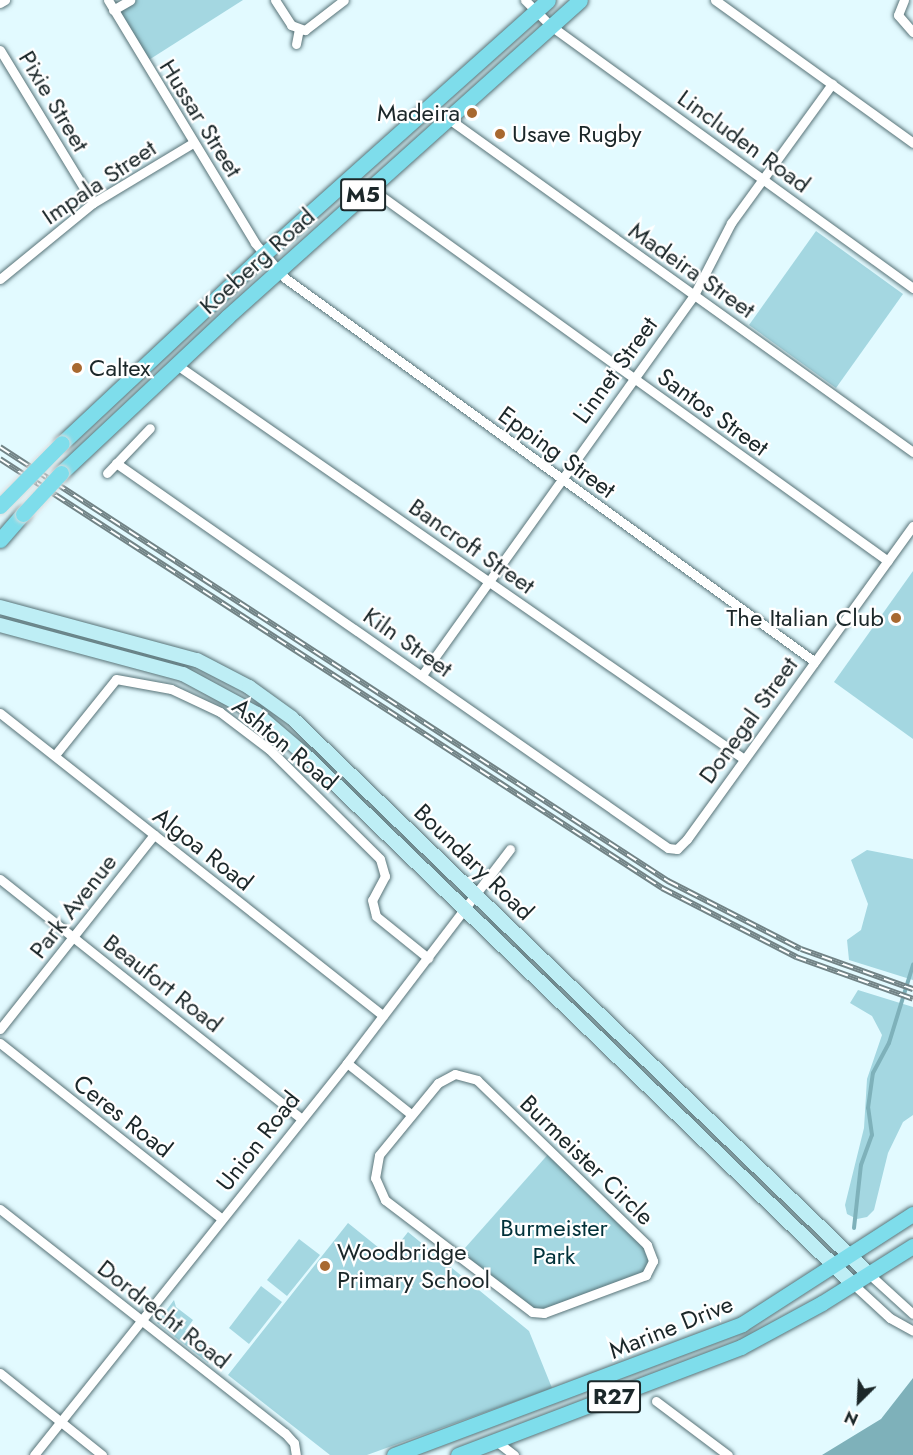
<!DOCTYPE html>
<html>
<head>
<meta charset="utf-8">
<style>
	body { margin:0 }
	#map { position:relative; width:913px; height:1455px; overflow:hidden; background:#e2faff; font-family:Jost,sans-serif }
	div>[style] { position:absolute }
	.green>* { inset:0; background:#a4d7e1 }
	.water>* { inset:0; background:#7eb1ba }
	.stream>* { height:4px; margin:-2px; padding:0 2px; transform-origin:2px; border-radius:2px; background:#7eb1ba }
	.roads { filter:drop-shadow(0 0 2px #587378) drop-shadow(0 0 2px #587378) }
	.street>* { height:9px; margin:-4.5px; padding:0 4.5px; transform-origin:4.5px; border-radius:4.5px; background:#fff }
	.secondary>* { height:14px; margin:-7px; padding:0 7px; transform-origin:7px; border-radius:7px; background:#beeef5 }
	.primary>* { height:15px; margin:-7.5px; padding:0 7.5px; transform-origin:7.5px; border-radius:7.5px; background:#7eddeb }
	.rail>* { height:6px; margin-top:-3px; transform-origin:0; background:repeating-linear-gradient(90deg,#fff 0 11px,#728386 0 22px); box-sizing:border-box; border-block:2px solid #728386 }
	.bridges { filter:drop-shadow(0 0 2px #dbdcdd) drop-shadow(0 0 2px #dbdcdd) }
	.primary-bridge>* { height:15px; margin:-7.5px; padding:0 7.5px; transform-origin:7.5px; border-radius:7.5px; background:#7eddeb }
	.dots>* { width:16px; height:16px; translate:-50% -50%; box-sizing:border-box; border:3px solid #fff; border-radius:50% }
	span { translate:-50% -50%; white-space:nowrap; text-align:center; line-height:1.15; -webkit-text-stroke:4.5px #fff; paint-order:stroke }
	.shield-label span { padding:2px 4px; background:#fff; border:2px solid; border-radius:4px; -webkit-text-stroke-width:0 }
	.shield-label { font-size:22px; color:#1b2729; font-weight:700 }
	.street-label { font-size:24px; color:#1b2729 }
	.poi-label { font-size:24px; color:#1b2729 }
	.right { translate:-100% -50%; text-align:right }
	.left { translate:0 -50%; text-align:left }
	.park-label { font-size:24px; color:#003139 }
	.north { position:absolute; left:829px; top:1371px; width:60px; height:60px; -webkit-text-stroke:4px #fff; paint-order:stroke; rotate:204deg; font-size:16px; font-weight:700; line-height:24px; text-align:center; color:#1b2729 }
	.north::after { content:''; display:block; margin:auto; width:21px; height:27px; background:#1b2729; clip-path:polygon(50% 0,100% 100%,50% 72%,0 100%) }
</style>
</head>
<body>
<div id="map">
	<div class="green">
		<i style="clip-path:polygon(129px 0,243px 0,144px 63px,114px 9px)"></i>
		<i style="clip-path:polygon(816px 231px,903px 294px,836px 388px,749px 325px)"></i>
		<i style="clip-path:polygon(913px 571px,913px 739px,834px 682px)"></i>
		<i style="clip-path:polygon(867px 850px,913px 859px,913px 980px,849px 960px,847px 940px,861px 930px,868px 904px,851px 860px)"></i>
		<i style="clip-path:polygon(858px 990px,913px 1007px,913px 1115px,903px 1122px,888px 1153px,874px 1210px,867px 1217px,857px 1219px,847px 1214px,845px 1205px,864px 1128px,867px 1079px,882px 1035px,872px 1016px,850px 1003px)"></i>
		<i style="clip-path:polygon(551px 1151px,652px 1255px,641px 1278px,532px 1312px,457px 1257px)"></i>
		<i style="clip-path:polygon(348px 1223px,389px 1256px,408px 1232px,529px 1331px,552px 1388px,367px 1455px,330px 1455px,228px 1375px)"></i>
		<i style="clip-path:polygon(299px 1239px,320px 1255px,287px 1296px,267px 1280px)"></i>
		<i style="clip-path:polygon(261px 1286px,282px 1302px,249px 1344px,229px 1328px)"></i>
		<i style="clip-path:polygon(174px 1300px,176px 1307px,193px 1320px,185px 1331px,215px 1354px,208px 1363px,157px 1323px)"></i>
	</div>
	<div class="water">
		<i style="clip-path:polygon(913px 1378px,913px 1455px,822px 1455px,881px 1419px)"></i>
	</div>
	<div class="stream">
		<i style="left:854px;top:1228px;width:63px;rotate:-83.7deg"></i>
		<i style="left:861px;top:1165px;width:32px;rotate:-70deg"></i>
		<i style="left:872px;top:1135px;width:27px;rotate:-98deg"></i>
		<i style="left:868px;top:1108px;width:35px;rotate:-82deg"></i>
		<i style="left:873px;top:1073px;width:34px;rotate:-62deg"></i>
		<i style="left:889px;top:1043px;width:82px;rotate:-72.9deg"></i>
	</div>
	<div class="roads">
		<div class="street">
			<i style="left:108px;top:0;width:284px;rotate:58.8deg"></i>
			<i style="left:255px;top:243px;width:46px;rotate:49.4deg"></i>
			<i style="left:285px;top:278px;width:654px;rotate:35.92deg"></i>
			<i style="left:275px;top:0;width:30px;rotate:57deg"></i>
			<i style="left:291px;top:25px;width:15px;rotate:20deg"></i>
			<i style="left:305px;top:30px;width:49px;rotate:-37.6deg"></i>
			<i style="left:525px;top:0;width:37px;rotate:45deg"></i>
			<i style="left:551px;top:26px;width:447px;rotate:35.9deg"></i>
			<i style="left:715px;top:0;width:244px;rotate:35.8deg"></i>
			<i style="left:904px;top:0;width:16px;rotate:112deg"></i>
			<i style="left:898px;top:15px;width:23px;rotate:49deg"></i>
			<i style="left:0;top:3px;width:6px;rotate:-31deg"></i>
			<i style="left:113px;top:10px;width:20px;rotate:-30deg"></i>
			<i style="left:296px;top:44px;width:15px;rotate:-79deg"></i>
			<i style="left:0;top:50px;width:179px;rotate:58.7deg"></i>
			<i style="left:449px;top:119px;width:571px;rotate:35.67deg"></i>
			<i style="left:370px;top:188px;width:638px;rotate:35.76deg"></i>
			<i style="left:0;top:279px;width:120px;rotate:-39.3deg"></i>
			<i style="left:93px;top:203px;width:117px;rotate:-31deg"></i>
			<i style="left:177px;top:365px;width:690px;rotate:34.79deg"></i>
			<i style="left:116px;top:463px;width:673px;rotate:34.89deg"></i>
			<i style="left:668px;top:848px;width:9px;rotate:6deg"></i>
			<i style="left:677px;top:849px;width:14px;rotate:-45deg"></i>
			<i style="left:687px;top:839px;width:386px;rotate:-54.2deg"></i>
			<i style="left:107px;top:473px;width:62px;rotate:-46.3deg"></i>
			<i style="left:422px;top:675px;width:467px;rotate:-54.4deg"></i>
			<i style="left:694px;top:295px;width:81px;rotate:-62.8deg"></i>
			<i style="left:731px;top:223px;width:172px;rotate:-54deg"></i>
			<i style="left:0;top:713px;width:488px;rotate:38.3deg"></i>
			<i style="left:55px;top:755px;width:97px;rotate:-51.2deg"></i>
			<i style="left:116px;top:679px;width:56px;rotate:10.3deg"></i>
			<i style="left:171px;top:689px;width:54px;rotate:25.1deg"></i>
			<i style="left:220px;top:712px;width:61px;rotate:37.1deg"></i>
			<i style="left:269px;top:749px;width:156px;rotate:44.7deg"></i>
			<i style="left:380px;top:859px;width:18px;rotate:74deg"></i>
			<i style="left:385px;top:876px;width:27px;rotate:118deg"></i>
			<i style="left:372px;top:900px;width:16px;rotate:76deg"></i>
			<i style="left:376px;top:916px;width:67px;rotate:38.9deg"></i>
			<i style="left:0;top:879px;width:384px;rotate:38.5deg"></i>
			<i style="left:0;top:1029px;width:248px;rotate:-51.6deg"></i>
			<i style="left:0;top:1043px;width:283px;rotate:38.4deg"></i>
			<i style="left:347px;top:1063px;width:82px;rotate:38.6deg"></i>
			<i style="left:455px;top:1074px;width:23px;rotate:15deg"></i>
			<i style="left:477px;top:1080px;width:237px;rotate:44.1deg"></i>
			<i style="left:647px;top:1245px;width:17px;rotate:69deg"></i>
			<i style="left:653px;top:1261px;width:16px;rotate:117deg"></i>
			<i style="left:646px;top:1275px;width:109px;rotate:159.6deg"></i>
			<i style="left:544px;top:1313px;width:12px;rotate:-175deg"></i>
			<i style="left:532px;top:1312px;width:185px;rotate:-142.7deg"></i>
			<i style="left:385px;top:1200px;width:24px;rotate:-114deg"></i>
			<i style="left:375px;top:1178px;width:23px;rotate:-80deg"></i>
			<i style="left:379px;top:1155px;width:93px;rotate:-50.7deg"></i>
			<i style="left:438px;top:1083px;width:19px;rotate:-28deg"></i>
			<i style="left:0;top:1209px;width:362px;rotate:38.2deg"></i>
			<i style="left:285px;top:1433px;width:13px;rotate:48deg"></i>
			<i style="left:294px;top:1443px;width:12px;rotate:81deg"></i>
			<i style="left:869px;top:1274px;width:59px;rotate:42.3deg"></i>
			<i style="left:853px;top:1284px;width:50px;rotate:42.6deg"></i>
			<i style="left:890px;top:1318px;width:26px;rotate:29deg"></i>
			<i style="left:0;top:1373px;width:131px;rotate:38.8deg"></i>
			<i style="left:656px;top:1401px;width:90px;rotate:36.9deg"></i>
			<i style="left:496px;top:1441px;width:23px;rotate:38deg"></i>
			<i style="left:34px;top:1455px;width:502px;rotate:-51.39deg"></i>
			<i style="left:347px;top:1063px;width:269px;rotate:-52.7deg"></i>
		</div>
		<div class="secondary">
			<i style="left:0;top:607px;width:204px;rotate:15.1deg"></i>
			<i style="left:197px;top:660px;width:59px;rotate:27.4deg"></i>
			<i style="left:249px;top:687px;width:53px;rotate:35.8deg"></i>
			<i style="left:292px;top:718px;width:801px;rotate:43.94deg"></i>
			<i style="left:0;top:625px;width:189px;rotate:15deg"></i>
			<i style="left:183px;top:674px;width:84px;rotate:28.4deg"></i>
			<i style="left:257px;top:714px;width:62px;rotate:40.4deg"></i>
			<i style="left:304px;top:754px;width:763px;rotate:43.99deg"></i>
		</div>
		<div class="primary">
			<i style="left:62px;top:443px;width:275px;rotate:-43.1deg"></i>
			<i style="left:263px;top:255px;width:382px;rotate:-41.8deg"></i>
			<i style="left:61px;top:473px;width:228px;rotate:-43.2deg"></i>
			<i style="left:227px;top:317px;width:474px;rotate:-41.9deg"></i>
			<i style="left:0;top:540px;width:35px;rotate:-49deg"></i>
			<i style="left:394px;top:1455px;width:372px;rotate:-20.6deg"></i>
			<i style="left:742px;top:1324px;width:203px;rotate:-32.8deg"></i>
			<i style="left:458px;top:1455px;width:303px;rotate:-20.9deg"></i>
			<i style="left:741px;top:1347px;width:92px;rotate:-28.5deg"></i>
			<i style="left:822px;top:1303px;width:107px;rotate:-32.1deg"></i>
		</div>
	</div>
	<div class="rail">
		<i style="left:0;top:447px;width:797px;rotate:33.01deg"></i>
		<i style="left:668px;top:881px;width:149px;rotate:27.1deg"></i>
		<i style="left:801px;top:949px;width:119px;rotate:19.7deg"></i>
		<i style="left:0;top:459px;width:789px;rotate:32.94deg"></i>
		<i style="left:662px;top:888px;width:151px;rotate:27.2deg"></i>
		<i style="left:796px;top:957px;width:124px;rotate:19.7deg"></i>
	</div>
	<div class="bridges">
		<div class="primary-bridge">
			<i style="left:0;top:506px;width:88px;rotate:-45.5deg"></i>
			<i style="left:23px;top:514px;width:56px;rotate:-47.2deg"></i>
		</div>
	</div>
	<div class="dots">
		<i style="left:472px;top:113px;background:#a86930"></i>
		<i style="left:500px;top:134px;background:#a86930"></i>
		<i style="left:77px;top:368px;background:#a86930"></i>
		<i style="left:896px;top:618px;background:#a86930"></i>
		<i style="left:325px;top:1266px;background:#a86930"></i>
	</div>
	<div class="shield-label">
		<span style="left:363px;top:195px">M5</span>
		<span style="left:614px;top:1397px">R27</span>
	</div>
	<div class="street-label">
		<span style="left:54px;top:101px;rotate:59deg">Pixie Street</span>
		<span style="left:201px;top:118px;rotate:58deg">Hussar Street</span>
		<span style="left:744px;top:141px;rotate:36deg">Lincluden Road</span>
		<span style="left:99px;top:182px;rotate:-34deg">Impala Street</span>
		<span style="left:257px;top:261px;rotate:-42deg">Koeberg Road</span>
		<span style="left:692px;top:270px;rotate:35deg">Madeira Street</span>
		<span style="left:615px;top:370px;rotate:-54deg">Linnet Street</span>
		<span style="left:713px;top:412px;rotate:36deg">Santos Street</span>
		<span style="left:557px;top:452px;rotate:36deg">Epping Street</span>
		<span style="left:472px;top:546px;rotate:35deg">Bancroft Street</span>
		<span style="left:408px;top:642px;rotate:35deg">Kiln Street</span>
		<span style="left:748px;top:720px;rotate:-54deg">Donegal Street</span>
		<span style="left:285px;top:744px;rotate:40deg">Ashton Road</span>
		<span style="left:203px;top:849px;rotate:38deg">Algoa Road</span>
		<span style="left:474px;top:862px;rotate:44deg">Boundary Road</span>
		<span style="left:73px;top:906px;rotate:-52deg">Park Avenue</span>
		<span style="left:163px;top:983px;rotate:38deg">Beaufort Road</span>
		<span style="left:123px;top:1116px;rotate:38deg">Ceres Road</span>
		<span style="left:258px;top:1141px;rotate:-52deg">Union Road</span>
		<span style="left:587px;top:1160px;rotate:44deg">Burmeister Circle</span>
		<span style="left:164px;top:1314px;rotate:38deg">Dordrecht Road</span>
		<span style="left:671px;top:1327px;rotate:-22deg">Marine Drive</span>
	</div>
	<div class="poi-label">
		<span class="right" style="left:460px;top:113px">Madeira</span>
		<span class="left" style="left:512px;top:134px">Usave Rugby</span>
		<span class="left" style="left:89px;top:368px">Caltex</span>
		<span class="right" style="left:884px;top:618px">The Italian Club</span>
		<span class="left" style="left:337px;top:1266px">Woodbridge<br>Primary School</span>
	</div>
	<div class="park-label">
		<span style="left:554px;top:1242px">Burmeister<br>Park</span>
	</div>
	<div class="north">N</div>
</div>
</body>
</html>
